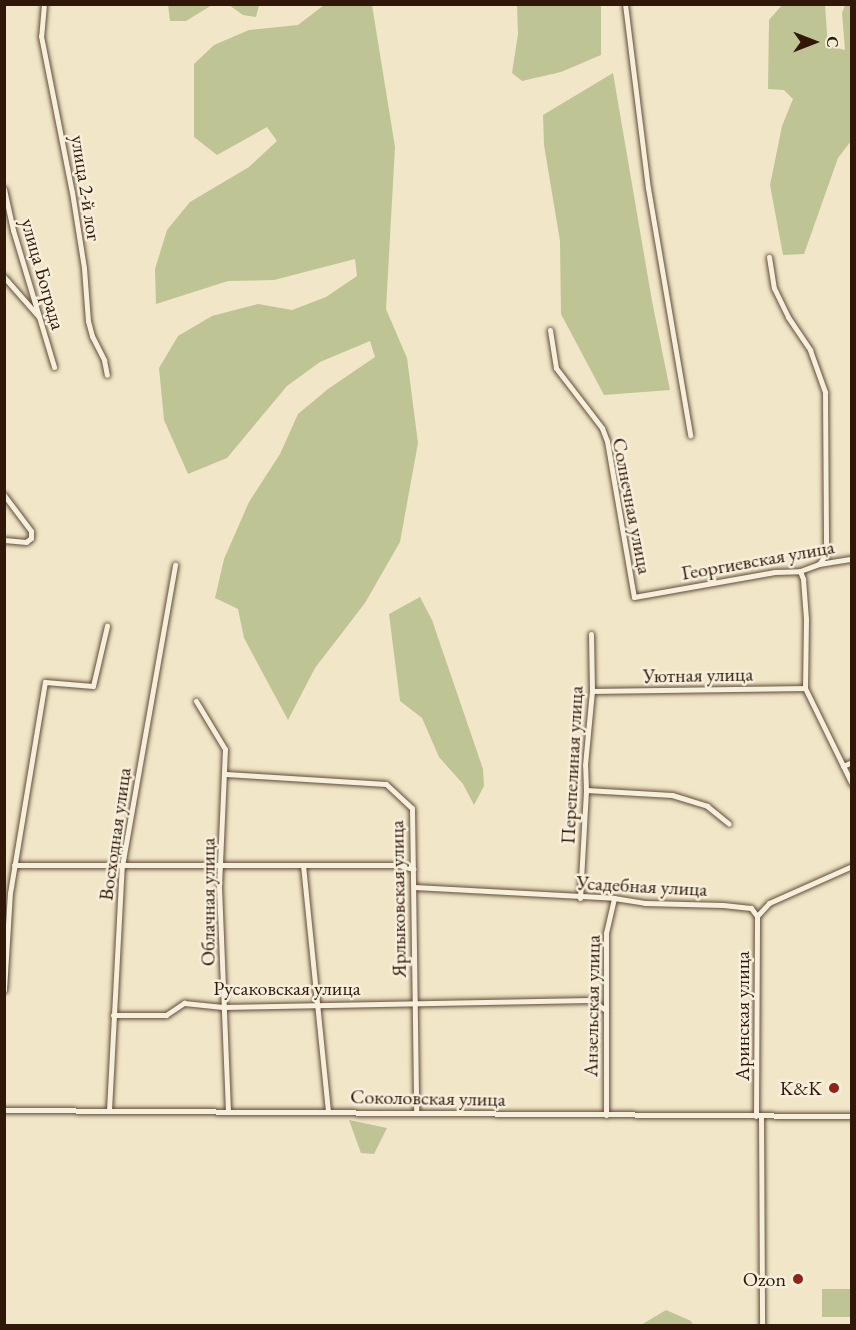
<!DOCTYPE html>
<html>
<head>
<meta charset="utf-8">
<style>
	body { margin:0 }
	#map { position:relative; width:856px; height:1330px; overflow:hidden; background:#f1e7c8; font-family:"EB Garamond",serif }
	div>[style] { position:absolute }
	.green>* { inset:0; background:#bec493 }
	.roads { filter:drop-shadow(0 0 2px #614b38) drop-shadow(0 0 2px #614b38) }
	.minor>* { height:5px; margin:-2.5px; padding:0 2.5px; transform-origin:2.5px; border-radius:2.5px; background:#f6efdb }
	.dots>* { width:16px; height:16px; translate:-50% -50%; box-sizing:border-box; border:3px solid #f6efdb; border-radius:50% }
	span { translate:-50% -50%; white-space:nowrap; text-align:center; line-height:1.15; -webkit-text-stroke:5px #f6efdb; paint-order:stroke }
	.street-label { font-size:20px; color:#311708 }
	.poi-label { font-size:20px; color:#311708 }
	.right { translate:-100% -50%; text-align:right }
	.frame { position:absolute; inset:0; border:6px solid #311708; pointer-events:none }
	.north { position:absolute; left:784px; top:12px; width:60px; height:60px; -webkit-text-stroke:4px #f6efdb; paint-order:stroke; rotate:90deg; font-size:16px; font-weight:700; line-height:24px; text-align:center; color:#311708 }
	.north::after { content:''; display:block; margin:auto; width:21px; height:27px; background:#311708; clip-path:polygon(50% 0,100% 100%,50% 72%,0 100%) }
</style>
</head>
<body>
<div id="map">
	<div class="green">
		<i style="clip-path:polygon(168px 5px,168px 4px,259px 5px,256px 17px,243px 15px,229px 5px,212px 5px,186px 21px,170px 21px)"></i>
		<i style="clip-path:polygon(324px 5px,372px 5px,395px 147px,386px 309px,407px 358px,418px 443px,400px 542px,365px 603px,315px 668px,288px 720px,244px 638px,238px 609px,215px 598px,224px 559px,249px 502px,280px 454px,298px 414px,328px 389px,375px 357px,370px 341px,320px 362px,287px 386px,227px 458px,188px 474px,164px 420px,159px 368px,178px 336px,212px 316px,258px 304px,292px 310px,326px 297px,357px 276px,355px 259px,274px 280px,228px 281px,156px 304px,155px 269px,167px 230px,190px 202px,249px 167px,277px 141px,267px 127px,217px 155px,194px 137px,194px 64px,214px 45px,249px 30px,298px 25px)"></i>
		<i style="clip-path:polygon(517px 5px,601px 5px,601px 55px,561px 72px,522px 81px,512px 73px,518px 34px)"></i>
		<i style="clip-path:polygon(782px 5px,825px 5px,828px 46px,845px 50px,842px 13px,845px 5px,852px 5px,851px 141px,838px 158px,804px 254px,783px 255px,770px 185px,782px 126px,793px 99px,784px 90px,768px 89px,769px 20px)"></i>
		<i style="clip-path:polygon(613px 73px,652px 301px,670px 390px,604px 395px,561px 314px,560px 241px,544px 145px,543px 115px)"></i>
		<i style="clip-path:polygon(420px 597px,432px 620px,483px 769px,484px 786px,474px 805px,463px 784px,439px 757px,422px 718px,400px 701px,389px 614px)"></i>
		<i style="clip-path:polygon(349px 1120px,387px 1128px,374px 1154px,361px 1153px)"></i>
		<i style="clip-path:polygon(822px 1289px,851px 1289px,851px 1317px,822px 1317px)"></i>
		<i style="clip-path:polygon(666px 1310px,691px 1321px,693px 1325px,641px 1325px)"></i>
	</div>
	<div class="roads">
		<div class="minor">
			<i style="left:44px;top:4px;width:32px;rotate:95deg"></i>
			<i style="left:41px;top:36px;width:159px;rotate:78.8deg"></i>
			<i style="left:72px;top:192px;width:77px;rotate:81deg"></i>
			<i style="left:84px;top:268px;width:53px;rotate:85.7deg"></i>
			<i style="left:88px;top:321px;width:16px;rotate:75deg"></i>
			<i style="left:92px;top:336px;width:27px;rotate:63deg"></i>
			<i style="left:104px;top:360px;width:15px;rotate:79deg"></i>
			<i style="left:625px;top:4px;width:185px;rotate:82.9deg"></i>
			<i style="left:648px;top:188px;width:251px;rotate:80.3deg"></i>
			<i style="left:4px;top:189px;width:42px;rotate:77.6deg"></i>
			<i style="left:13px;top:230px;width:143px;rotate:73.3deg"></i>
			<i style="left:769px;top:257px;width:31px;rotate:81deg"></i>
			<i style="left:774px;top:288px;width:32px;rotate:64deg"></i>
			<i style="left:788px;top:317px;width:40px;rotate:56deg"></i>
			<i style="left:810px;top:350px;width:45px;rotate:70.3deg"></i>
			<i style="left:825px;top:392px;width:162px;rotate:89.6deg"></i>
			<i style="left:826px;top:554px;width:12px;rotate:125deg"></i>
			<i style="left:4px;top:277px;width:53px;rotate:48.8deg"></i>
			<i style="left:550px;top:330px;width:38px;rotate:81deg"></i>
			<i style="left:556px;top:368px;width:76px;rotate:52.5deg"></i>
			<i style="left:602px;top:428px;width:14px;rotate:69deg"></i>
			<i style="left:607px;top:441px;width:158px;rotate:80.2deg"></i>
			<i style="left:634px;top:597px;width:143px;rotate:-10.1deg"></i>
			<i style="left:775px;top:572px;width:25px;rotate:-2deg"></i>
			<i style="left:800px;top:571px;width:20px;rotate:-20deg"></i>
			<i style="left:819px;top:564px;width:33px;rotate:-9deg"></i>
			<i style="left:4px;top:495px;width:45px;rotate:53.1deg"></i>
			<i style="left:31px;top:531px;width:7px;rotate:90deg"></i>
			<i style="left:31px;top:538px;width:6px;rotate:141deg"></i>
			<i style="left:26px;top:542px;width:22px;rotate:-175deg"></i>
			<i style="left:800px;top:571px;width:9px;rotate:69deg"></i>
			<i style="left:803px;top:579px;width:40px;rotate:85.7deg"></i>
			<i style="left:806px;top:619px;width:69px;rotate:90.8deg"></i>
			<i style="left:805px;top:688px;width:107px;rotate:63.9deg"></i>
			<i style="left:592px;top:691px;width:213px;rotate:-0.8deg"></i>
			<i style="left:196px;top:701px;width:56px;rotate:58.9deg"></i>
			<i style="left:225px;top:749px;width:138px;rotate:92.5deg"></i>
			<i style="left:219px;top:887px;width:224px;rotate:87.7deg"></i>
			<i style="left:843px;top:766px;width:10px;rotate:-24deg"></i>
			<i style="left:226px;top:774px;width:160px;rotate:3.6deg"></i>
			<i style="left:386px;top:784px;width:35px;rotate:43deg"></i>
			<i style="left:412px;top:808px;width:305px;rotate:89.2deg"></i>
			<i style="left:586px;top:790px;width:86px;rotate:3.3deg"></i>
			<i style="left:672px;top:795px;width:37px;rotate:17deg"></i>
			<i style="left:707px;top:806px;width:28px;rotate:39deg"></i>
			<i style="left:14px;top:865px;width:385px"></i>
			<i style="left:399px;top:865px;width:15px;rotate:16deg"></i>
			<i style="left:303px;top:865px;width:247px;rotate:84.2deg"></i>
			<i style="left:414px;top:887px;width:200px;rotate:3.1deg"></i>
			<i style="left:614px;top:898px;width:31px;rotate:9deg"></i>
			<i style="left:645px;top:903px;width:78px;rotate:1.5deg"></i>
			<i style="left:723px;top:905px;width:28px;rotate:6deg"></i>
			<i style="left:751px;top:908px;width:10px;rotate:53deg"></i>
			<i style="left:580px;top:898px;width:108px;rotate:-86.8deg"></i>
			<i style="left:586px;top:790px;width:25px;rotate:-92deg"></i>
			<i style="left:585px;top:765px;width:74px;rotate:-84.6deg"></i>
			<i style="left:592px;top:691px;width:57px;rotate:-91deg"></i>
			<i style="left:757px;top:916px;width:18px;rotate:-47deg"></i>
			<i style="left:769px;top:903px;width:91px;rotate:-24deg"></i>
			<i style="left:4px;top:990px;width:97px;rotate:-86.5deg"></i>
			<i style="left:10px;top:893px;width:214px;rotate:-80.6deg"></i>
			<i style="left:45px;top:682px;width:48px;rotate:4.8deg"></i>
			<i style="left:93px;top:686px;width:62px;rotate:-76.9deg"></i>
			<i style="left:113px;top:1015px;width:53px"></i>
			<i style="left:166px;top:1015px;width:22px;rotate:-34deg"></i>
			<i style="left:184px;top:1003px;width:39px;rotate:6deg"></i>
			<i style="left:223px;top:1007px;width:367px;rotate:-1.1deg"></i>
			<i style="left:590px;top:1000px;width:19px;rotate:32deg"></i>
			<i style="left:4px;top:1110px;width:848px;rotate:0.41deg"></i>
			<i style="left:109px;top:1110px;width:244px;rotate:-87deg"></i>
			<i style="left:122px;top:866px;width:306px;rotate:-80deg"></i>
			<i style="left:606px;top:1115px;width:182px;rotate:-90deg"></i>
			<i style="left:606px;top:933px;width:36px;rotate:-77deg"></i>
			<i style="left:756px;top:1116px;width:200px;rotate:-89.7deg"></i>
			<i style="left:761px;top:1116px;width:210px;rotate:89.7deg"></i>
		</div>
	</div>
	<div class="dots">
		<i style="left:834px;top:1088px;background:#8f2418"></i>
		<i style="left:798px;top:1279px;background:#8f2418"></i>
	</div>
	<div class="street-label">
		<span style="left:86px;top:188px;rotate:81deg">улица 2-й лог</span>
		<span style="left:43px;top:274px;rotate:74deg">улица Бограда</span>
		<span style="left:632px;top:506px;rotate:79deg">Солнечная улица</span>
		<span style="left:758px;top:560px;rotate:-10deg">Георгиевская улица</span>
		<span style="left:698px;top:675px;rotate:-1deg">Уютная улица</span>
		<span style="left:572px;top:765px;rotate:-87deg">Перепелиная улица</span>
		<span style="left:115px;top:834px;rotate:-82deg">Восходная улица</span>
		<span style="left:642px;top:886px;rotate:3deg">Усадебная улица</span>
		<span style="left:398px;top:899px;rotate:-91deg">Ярлыковская улица</span>
		<span style="left:208px;top:902px;rotate:-90deg">Облачная улица</span>
		<span style="left:287px;top:988px">Русаковская улица</span>
		<span style="left:592px;top:1006px;rotate:-89deg">Анзельская улица</span>
		<span style="left:742px;top:1016px;rotate:-90deg">Аринская улица</span>
		<span style="left:428px;top:1098px;rotate:1deg">Соколовская улица</span>
	</div>
	<div class="poi-label">
		<span class="right" style="left:822px;top:1088px">K&amp;K</span>
		<span class="right" style="left:786px;top:1279px">Ozon</span>
	</div>
	<div class="frame"></div>
	<div class="north">С</div>
</div>
</body>
</html>
